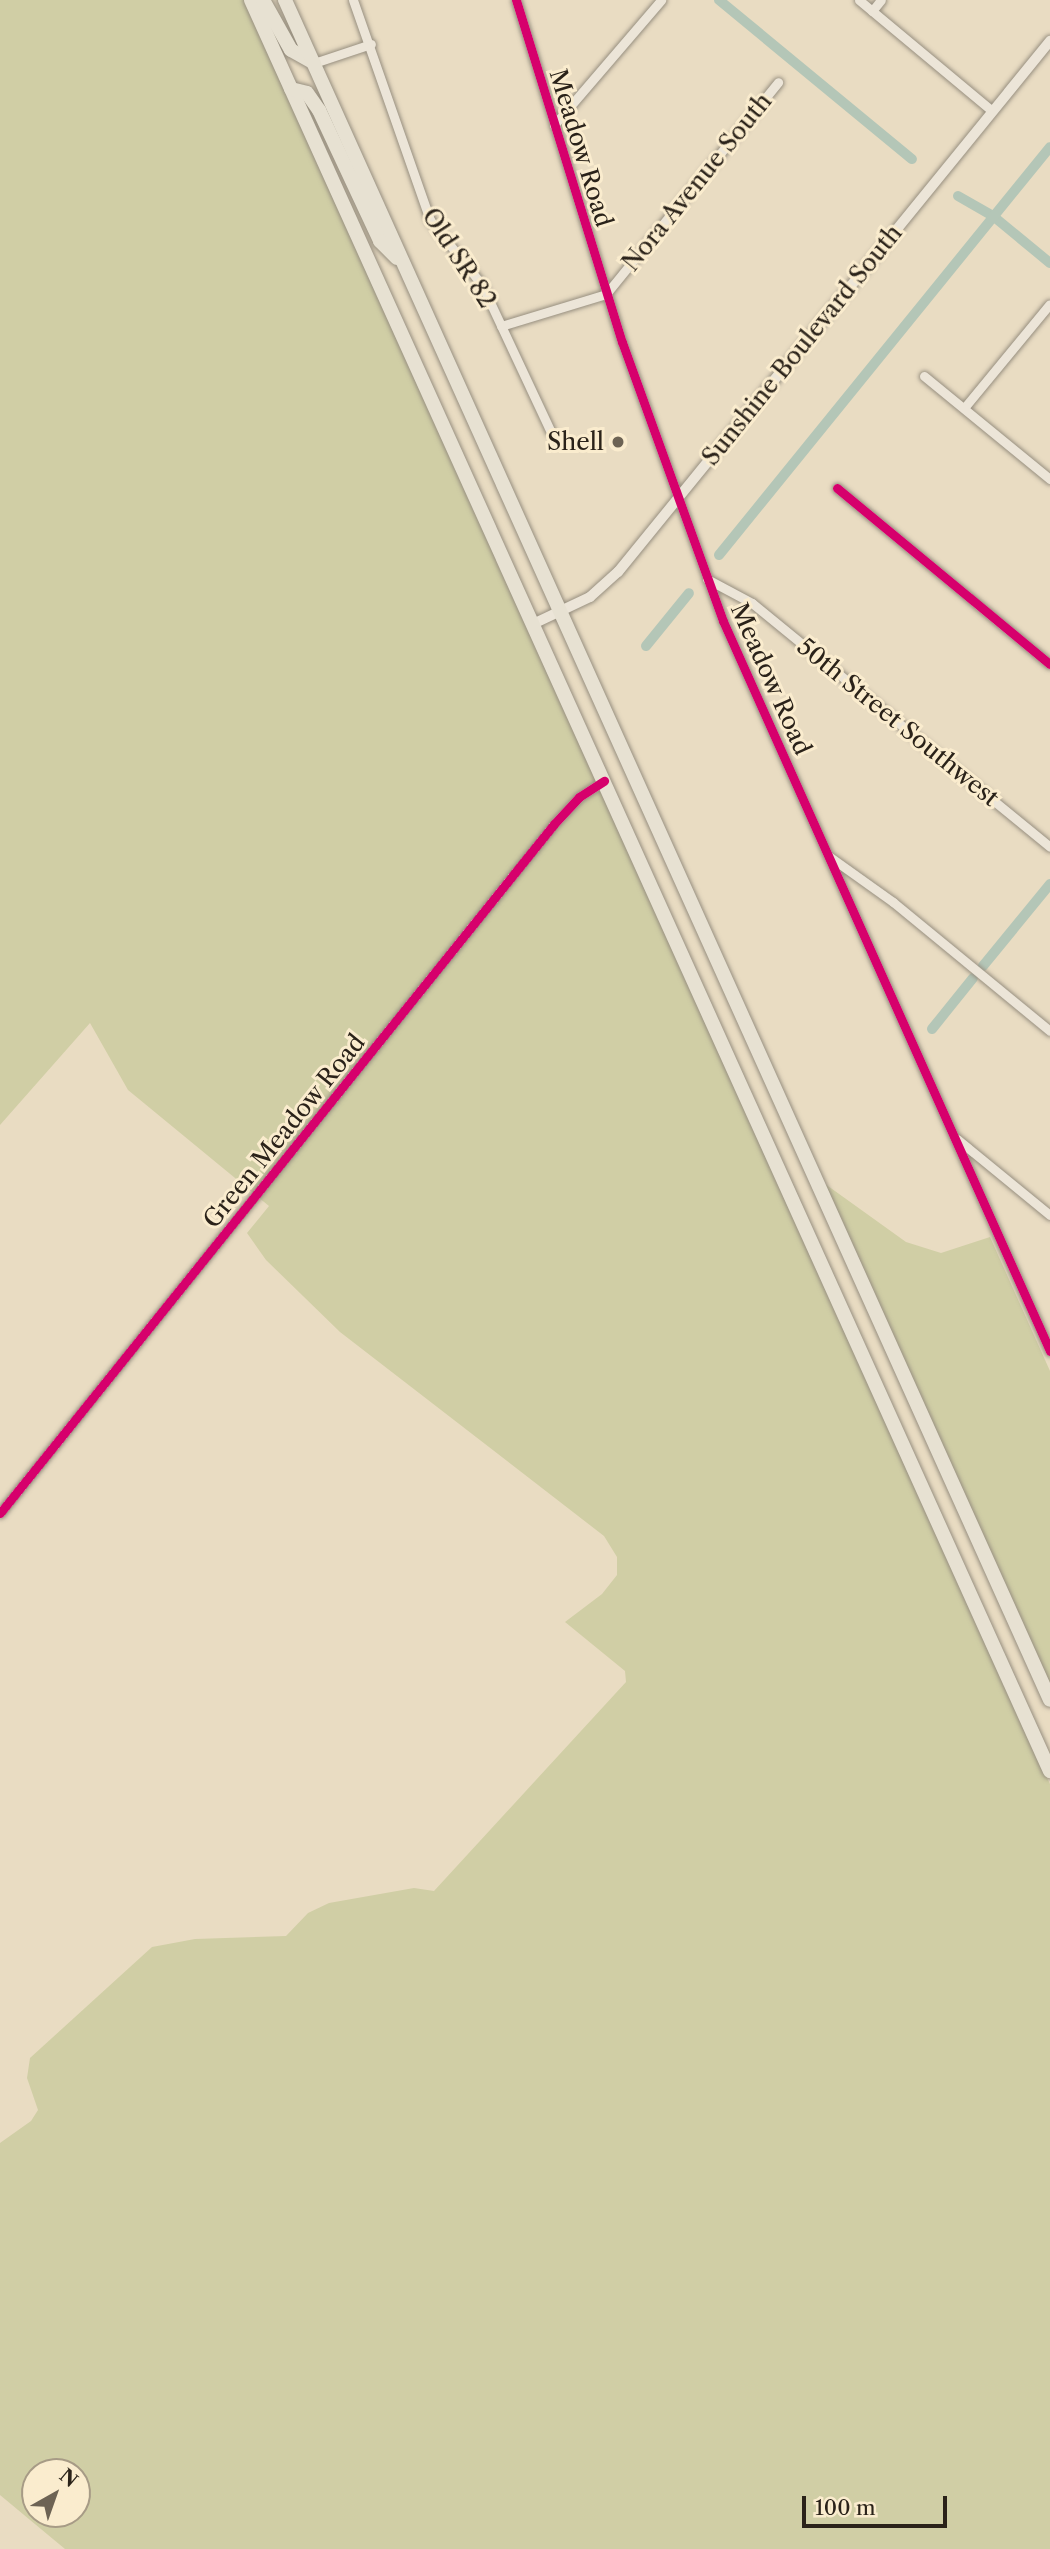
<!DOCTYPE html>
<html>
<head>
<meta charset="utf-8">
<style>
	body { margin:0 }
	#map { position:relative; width:1050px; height:2549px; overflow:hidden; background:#e9dcc2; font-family:"Libre Caslon Text",serif }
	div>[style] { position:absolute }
	.green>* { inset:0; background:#d0cea5 }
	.canal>* { height:10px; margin:-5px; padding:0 5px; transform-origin:5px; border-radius:5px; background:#b4c6b7 }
	.roads { filter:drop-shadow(0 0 2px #978f80) drop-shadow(0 0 2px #978f80) }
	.minor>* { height:9px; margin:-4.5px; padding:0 4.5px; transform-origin:4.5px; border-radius:4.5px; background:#ece5d8 }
	.tertiary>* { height:10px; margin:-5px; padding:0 5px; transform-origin:5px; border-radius:5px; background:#ece5d8 }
	.trunk>* { height:14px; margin:-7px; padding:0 7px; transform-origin:7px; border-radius:7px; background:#e7e1d2 }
	.cycleway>* { height:9px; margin:-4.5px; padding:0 4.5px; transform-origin:4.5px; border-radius:4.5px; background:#d6006c }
	.dots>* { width:19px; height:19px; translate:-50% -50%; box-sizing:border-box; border:4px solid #faecce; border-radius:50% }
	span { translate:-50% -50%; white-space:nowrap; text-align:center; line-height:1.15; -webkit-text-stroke:6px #faecce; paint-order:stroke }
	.street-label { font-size:24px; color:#2a2219 }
	.poi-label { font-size:24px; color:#2a2219 }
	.right { translate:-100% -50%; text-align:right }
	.north { position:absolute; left:21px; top:2458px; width:70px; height:70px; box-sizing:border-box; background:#faecce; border:2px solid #a79b86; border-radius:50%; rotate:40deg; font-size:19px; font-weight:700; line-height:28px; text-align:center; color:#2a2219 }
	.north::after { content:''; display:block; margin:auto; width:24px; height:32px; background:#6d6354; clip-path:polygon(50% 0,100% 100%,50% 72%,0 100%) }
	.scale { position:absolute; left:802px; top:2496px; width:145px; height:32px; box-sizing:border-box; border:4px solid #2a2219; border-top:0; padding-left:9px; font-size:21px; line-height:24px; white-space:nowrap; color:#2a2219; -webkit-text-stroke:5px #faecce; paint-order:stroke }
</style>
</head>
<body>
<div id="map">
	<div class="green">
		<i style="clip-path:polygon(evenodd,0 0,245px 0,1050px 1784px,1050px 2549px,65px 2549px,0 2495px,0 2143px,31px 2121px,38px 2110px,27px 2078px,30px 2058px,152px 1947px,195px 1939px,286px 1936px,308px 1913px,329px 1903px,414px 1888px,434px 1891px,626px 1682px,625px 1671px,565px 1622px,602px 1594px,617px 1575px,617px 1557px,604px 1536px,340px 1332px,266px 1260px,247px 1233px,269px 1206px,128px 1090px,90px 1023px,0 1125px,0 0,35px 2472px,77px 2472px,77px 2514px,35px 2514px,35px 2472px)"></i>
		<i style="clip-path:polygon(821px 1181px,906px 1242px,941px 1253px,990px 1237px,1050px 1371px,1050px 1687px)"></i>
	</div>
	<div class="canal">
		<i style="left:719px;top:0;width:250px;rotate:39.5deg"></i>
		<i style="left:958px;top:196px;width:40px;rotate:29.7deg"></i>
		<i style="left:993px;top:216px;width:74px;rotate:39.5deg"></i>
		<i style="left:719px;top:555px;width:525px;rotate:-50.95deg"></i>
		<i style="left:646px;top:646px;width:68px;rotate:-50.9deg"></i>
		<i style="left:983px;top:966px;width:106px;rotate:-50.7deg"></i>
		<i style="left:932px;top:1029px;width:65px;rotate:-51.2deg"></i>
	</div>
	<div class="roads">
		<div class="minor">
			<i style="left:353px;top:0;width:233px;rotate:70.7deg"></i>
			<i style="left:430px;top:220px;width:83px;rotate:51.3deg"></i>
			<i style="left:482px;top:285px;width:162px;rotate:64.9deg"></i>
			<i style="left:516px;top:0;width:358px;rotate:72.8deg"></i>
			<i style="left:622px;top:342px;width:297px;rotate:70.1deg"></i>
			<i style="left:723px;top:621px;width:800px;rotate:65.87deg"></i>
			<i style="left:859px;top:0;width:173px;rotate:39.8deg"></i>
			<i style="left:872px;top:11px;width:14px;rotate:-51deg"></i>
			<i style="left:314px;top:63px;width:60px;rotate:-18.4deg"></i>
			<i style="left:554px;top:125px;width:165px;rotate:-49.4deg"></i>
			<i style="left:501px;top:326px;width:110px;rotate:-16.9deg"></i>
			<i style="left:606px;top:294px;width:273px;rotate:-50.9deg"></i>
			<i style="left:924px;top:376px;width:163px;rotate:39.3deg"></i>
			<i style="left:964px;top:408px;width:134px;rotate:-50.5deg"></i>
			<i style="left:837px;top:488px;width:276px;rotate:39.6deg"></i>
			<i style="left:707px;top:579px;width:51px;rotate:28.1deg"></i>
			<i style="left:752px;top:603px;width:385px;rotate:39.3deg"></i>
			<i style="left:830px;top:857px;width:77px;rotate:35.5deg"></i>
			<i style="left:893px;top:902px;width:203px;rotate:39.4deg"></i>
			<i style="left:957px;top:1139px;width:120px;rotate:39.3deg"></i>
			<i style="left:0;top:1513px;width:884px;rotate:-51.2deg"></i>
			<i style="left:554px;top:824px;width:37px;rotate:-47deg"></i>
			<i style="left:579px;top:797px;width:30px;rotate:-33deg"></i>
		</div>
		<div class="tertiary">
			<i style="left:533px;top:624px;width:63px;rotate:-25.3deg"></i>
			<i style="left:590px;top:597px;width:38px;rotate:-42deg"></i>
			<i style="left:618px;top:572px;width:685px;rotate:-50.87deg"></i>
		</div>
		<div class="trunk">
			<i style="left:251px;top:0;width:1943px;rotate:65.72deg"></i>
			<i style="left:263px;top:0;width:57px;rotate:60.8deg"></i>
			<i style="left:291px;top:50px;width:26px;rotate:29deg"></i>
			<i style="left:285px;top:0;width:1864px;rotate:65.77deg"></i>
			<i style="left:291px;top:89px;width:16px;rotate:14deg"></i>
			<i style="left:307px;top:93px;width:21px;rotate:55deg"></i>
			<i style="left:319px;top:110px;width:145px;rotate:65deg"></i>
			<i style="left:380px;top:241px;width:24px;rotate:45deg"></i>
		</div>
	</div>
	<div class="cycleway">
		<i style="left:516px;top:0;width:358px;rotate:72.8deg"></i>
		<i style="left:622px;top:342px;width:297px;rotate:70.1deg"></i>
		<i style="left:723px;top:621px;width:800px;rotate:65.87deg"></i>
		<i style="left:837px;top:488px;width:276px;rotate:39.6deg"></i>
		<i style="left:0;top:1513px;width:884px;rotate:-51.2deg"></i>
		<i style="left:554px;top:824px;width:37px;rotate:-47deg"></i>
		<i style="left:579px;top:797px;width:30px;rotate:-33deg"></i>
	</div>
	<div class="dots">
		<i style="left:618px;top:442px;background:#6d6354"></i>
	</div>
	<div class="street-label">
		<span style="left:581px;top:148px;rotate:73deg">Meadow Road</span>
		<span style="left:697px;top:182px;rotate:-51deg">Nora Avenue South</span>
		<span style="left:459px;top:258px;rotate:57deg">Old SR 82</span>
		<span style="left:802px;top:345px;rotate:-51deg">Sunshine Boulevard South</span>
		<span style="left:771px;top:679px;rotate:66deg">Meadow Road</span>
		<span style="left:898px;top:722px;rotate:39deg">50th Street Southwest</span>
		<span style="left:284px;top:1131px;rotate:-51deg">Green Meadow Road</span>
	</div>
	<div class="poi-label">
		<span class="right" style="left:604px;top:442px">Shell</span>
	</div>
	<div class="north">N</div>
	<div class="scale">100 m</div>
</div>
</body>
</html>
